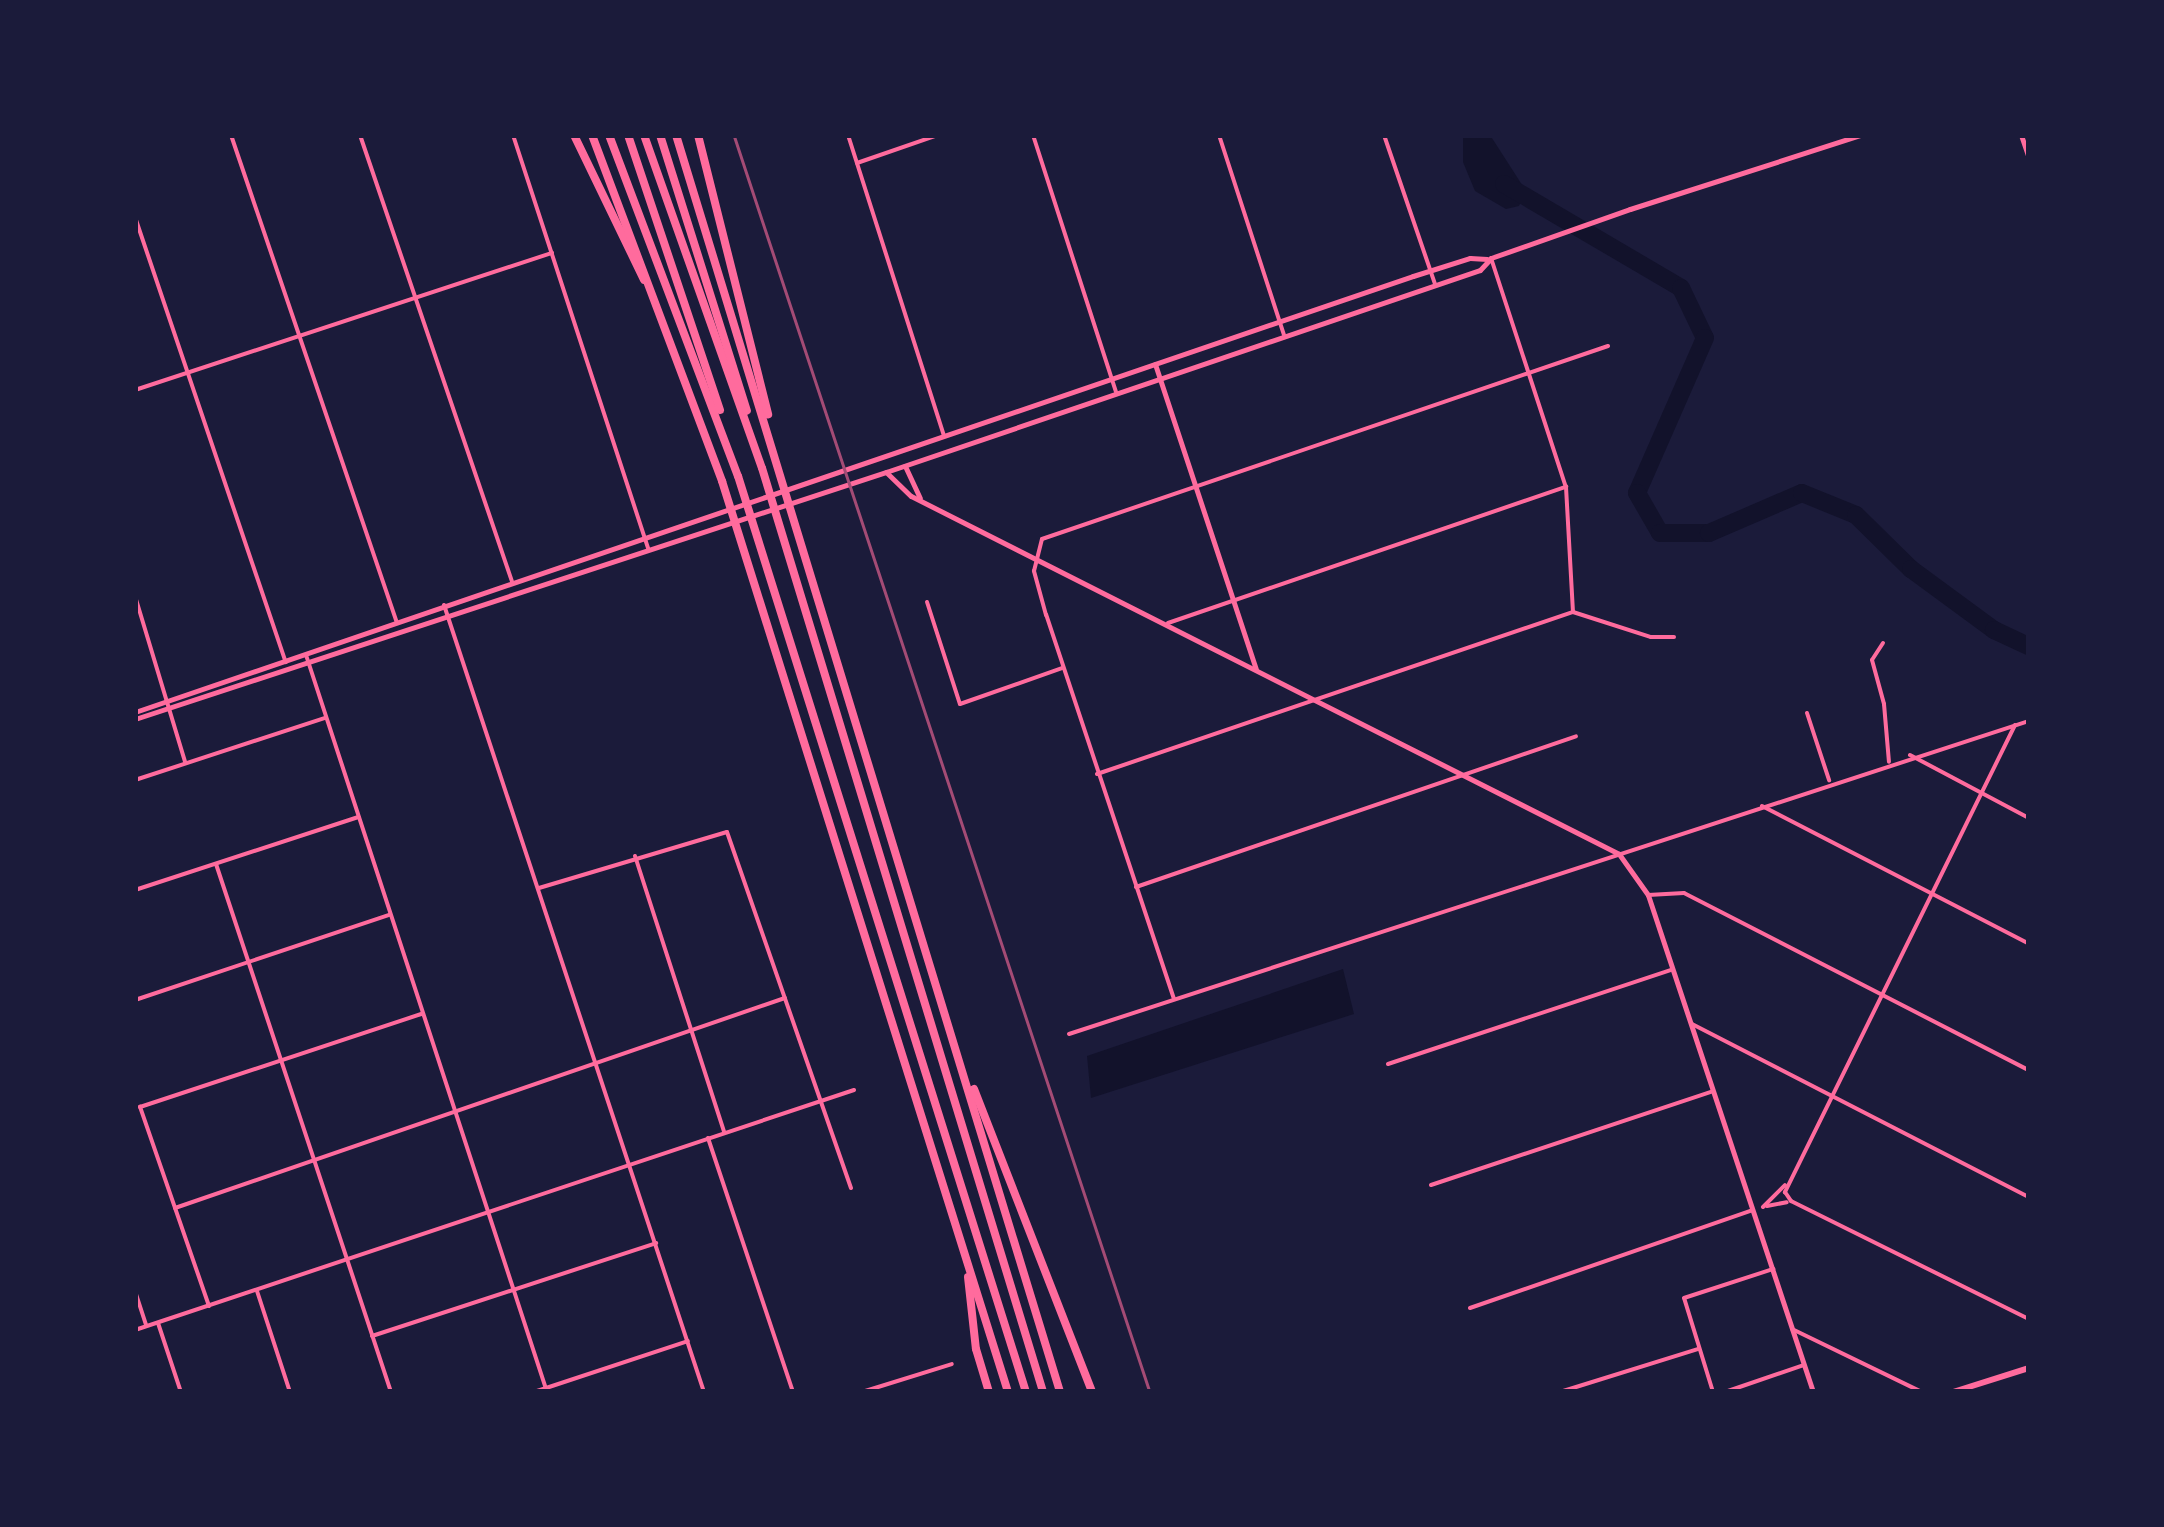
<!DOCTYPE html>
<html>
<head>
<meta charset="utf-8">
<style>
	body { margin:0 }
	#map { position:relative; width:2164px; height:1527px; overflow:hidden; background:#1b1b3a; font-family:Lato,sans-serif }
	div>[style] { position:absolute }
	.water>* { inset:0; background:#12122b }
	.river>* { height:18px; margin:-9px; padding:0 9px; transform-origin:9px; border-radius:9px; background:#12122b }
	.minor>* { height:4px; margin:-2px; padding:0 2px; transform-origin:2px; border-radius:2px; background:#ff6b9d }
	.tertiary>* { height:5px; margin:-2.5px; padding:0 2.5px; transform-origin:2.5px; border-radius:2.5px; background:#ff6b9d }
	.primary>* { height:6px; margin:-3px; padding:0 3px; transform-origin:3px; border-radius:3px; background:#ff6b9d }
	.motorway>* { height:8px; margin:-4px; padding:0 4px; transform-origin:4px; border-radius:4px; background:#ff6b9d }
	.rail>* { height:2.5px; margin:-1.25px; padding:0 1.25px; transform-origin:1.25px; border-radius:1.25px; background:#a44b75 }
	span { translate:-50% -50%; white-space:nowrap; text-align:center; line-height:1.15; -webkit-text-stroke:9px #1b1b3a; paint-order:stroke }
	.frame { position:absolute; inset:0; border:138px solid #1b1b3a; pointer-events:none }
</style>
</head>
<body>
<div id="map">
	<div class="water">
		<i style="clip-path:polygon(1463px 135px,1490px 135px,1526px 191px,1519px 206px,1506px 209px,1475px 191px,1463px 162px)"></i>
		<i style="clip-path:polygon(1343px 969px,1354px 1014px,1091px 1098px,1087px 1056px)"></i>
	</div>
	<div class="river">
		<i style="left:1504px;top:184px;width:205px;rotate:30.4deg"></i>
		<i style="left:1681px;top:288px;width:55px;rotate:64.4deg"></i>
		<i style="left:1705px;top:338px;width:169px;rotate:113.7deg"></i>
		<i style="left:1637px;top:493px;width:46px;rotate:60.1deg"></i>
		<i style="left:1660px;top:533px;width:49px"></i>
		<i style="left:1709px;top:533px;width:101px;rotate:-23.3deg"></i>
		<i style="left:1802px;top:493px;width:58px;rotate:22.2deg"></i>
		<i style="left:1856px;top:515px;width:77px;rotate:44.5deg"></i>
		<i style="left:1911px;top:569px;width:103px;rotate:36.3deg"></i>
		<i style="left:1994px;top:630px;width:38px;rotate:25deg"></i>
	</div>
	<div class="minor">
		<i style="left:231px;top:135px;width:515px;rotate:71.21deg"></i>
		<i style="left:360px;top:135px;width:471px;rotate:71.2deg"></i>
		<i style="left:513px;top:135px;width:435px;rotate:71.9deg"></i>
		<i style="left:848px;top:135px;width:315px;rotate:72.3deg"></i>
		<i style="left:1033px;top:135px;width:270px;rotate:72.1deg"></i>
		<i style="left:1219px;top:135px;width:210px;rotate:72deg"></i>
		<i style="left:1384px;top:135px;width:157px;rotate:71.1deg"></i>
		<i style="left:857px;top:163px;width:86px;rotate:-19.1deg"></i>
		<i style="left:135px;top:217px;width:470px;rotate:71.3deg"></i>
		<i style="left:1491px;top:258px;width:241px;rotate:71.9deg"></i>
		<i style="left:1566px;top:487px;width:124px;rotate:86.8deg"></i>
		<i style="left:135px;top:390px;width:439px;rotate:-18.2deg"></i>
		<i style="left:135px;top:596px;width:173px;rotate:73.2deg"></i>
		<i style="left:927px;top:602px;width:107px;rotate:72.1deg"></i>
		<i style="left:960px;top:704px;width:108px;rotate:-19.4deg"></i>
		<i style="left:444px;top:605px;width:829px;rotate:71.72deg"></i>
		<i style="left:1168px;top:623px;width:421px;rotate:-18.9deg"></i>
		<i style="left:1883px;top:643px;width:20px;rotate:123deg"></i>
		<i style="left:1872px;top:660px;width:46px;rotate:74.7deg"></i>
		<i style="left:1884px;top:704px;width:58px;rotate:85.1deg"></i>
		<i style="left:306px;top:655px;width:775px;rotate:71.89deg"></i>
		<i style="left:1807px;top:713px;width:71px;rotate:71.8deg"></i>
		<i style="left:2015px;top:725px;width:521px;rotate:116.22deg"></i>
		<i style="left:1785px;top:1192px;width:11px;rotate:56deg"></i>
		<i style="left:1791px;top:1201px;width:266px;rotate:26.4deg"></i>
		<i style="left:1910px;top:755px;width:135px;rotate:27.9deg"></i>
		<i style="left:1097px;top:774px;width:503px;rotate:-18.8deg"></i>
		<i style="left:1573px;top:612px;width:82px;rotate:17.8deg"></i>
		<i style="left:1651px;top:637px;width:23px"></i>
		<i style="left:135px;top:780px;width:200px;rotate:-18.1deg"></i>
		<i style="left:1762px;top:806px;width:301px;rotate:27.3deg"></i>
		<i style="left:635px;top:856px;width:290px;rotate:72.1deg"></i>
		<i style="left:216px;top:864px;width:556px;rotate:71.66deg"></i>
		<i style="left:1136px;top:887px;width:465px;rotate:-18.9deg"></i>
		<i style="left:539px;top:888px;width:196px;rotate:-16.6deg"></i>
		<i style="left:727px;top:832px;width:377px;rotate:70.8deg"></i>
		<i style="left:135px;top:890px;width:235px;rotate:-18.1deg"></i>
		<i style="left:1648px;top:895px;width:36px;rotate:-3deg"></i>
		<i style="left:1684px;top:893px;width:388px;rotate:27.2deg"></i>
		<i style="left:1174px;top:999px;width:405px;rotate:-108.4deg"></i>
		<i style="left:1046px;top:615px;width:46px;rotate:-105.3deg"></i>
		<i style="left:1034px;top:571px;width:33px;rotate:-76deg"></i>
		<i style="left:1042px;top:539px;width:598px;rotate:-18.83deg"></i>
		<i style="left:135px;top:1000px;width:268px;rotate:-18.5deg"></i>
		<i style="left:1692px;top:1024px;width:379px;rotate:27.2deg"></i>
		<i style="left:1069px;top:1034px;width:1010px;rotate:-18.06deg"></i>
		<i style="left:1388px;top:1064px;width:300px;rotate:-18.4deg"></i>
		<i style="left:708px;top:1138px;width:268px;rotate:71.5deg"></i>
		<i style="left:1431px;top:1185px;width:295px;rotate:-18.4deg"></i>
		<i style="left:1767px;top:1206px;width:20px;rotate:-11deg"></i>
		<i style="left:1763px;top:1207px;width:31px;rotate:-45deg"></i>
		<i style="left:175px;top:1208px;width:645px;rotate:-19deg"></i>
		<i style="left:135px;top:1291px;width:36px;rotate:72deg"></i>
		<i style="left:257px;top:1291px;width:106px;rotate:71.9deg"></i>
		<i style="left:209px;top:1306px;width:211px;rotate:-109.1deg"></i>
		<i style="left:140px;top:1107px;width:297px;rotate:-18.3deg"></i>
		<i style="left:1470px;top:1308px;width:299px;rotate:-19.1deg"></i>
		<i style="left:158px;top:1323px;width:73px;rotate:71.6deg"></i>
		<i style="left:1792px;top:1329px;width:144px;rotate:25.9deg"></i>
		<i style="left:135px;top:1330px;width:758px;rotate:-18.46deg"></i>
		<i style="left:372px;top:1336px;width:299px;rotate:-18.1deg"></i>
		<i style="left:534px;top:1392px;width:162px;rotate:-18.3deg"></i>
		<i style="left:862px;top:1392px;width:94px;rotate:-17.3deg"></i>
		<i style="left:1560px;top:1392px;width:145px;rotate:-17.3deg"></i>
		<i style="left:1713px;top:1392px;width:98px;rotate:-107.1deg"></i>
		<i style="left:1684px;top:1298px;width:94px;rotate:-18deg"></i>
		<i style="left:1725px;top:1392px;width:83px;rotate:-18.9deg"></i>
	</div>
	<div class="tertiary">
		<i style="left:2021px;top:135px;width:24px;rotate:71deg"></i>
		<i style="left:1155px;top:364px;width:321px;rotate:71.7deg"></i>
		<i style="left:905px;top:466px;width:35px;rotate:65deg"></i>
		<i style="left:887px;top:473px;width:33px;rotate:44deg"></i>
		<i style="left:911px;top:496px;width:793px;rotate:26.82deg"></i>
		<i style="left:1619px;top:854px;width:50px;rotate:54.7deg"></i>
		<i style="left:1648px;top:895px;width:524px;rotate:71.63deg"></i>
		<i style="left:135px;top:712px;width:1350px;rotate:-18.84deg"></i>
		<i style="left:1413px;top:276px;width:60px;rotate:-17.5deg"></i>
		<i style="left:1470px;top:258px;width:17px;rotate:3deg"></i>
		<i style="left:135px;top:719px;width:791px;rotate:-18.21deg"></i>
		<i style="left:886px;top:472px;width:627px;rotate:-18.78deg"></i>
		<i style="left:1480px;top:270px;width:16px;rotate:-47deg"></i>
		<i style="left:1491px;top:258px;width:147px;rotate:-19.4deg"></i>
		<i style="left:1630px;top:209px;width:243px;rotate:-17.8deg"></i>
	</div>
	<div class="primary">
		<i style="left:1953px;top:1392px;width:80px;rotate:-17.5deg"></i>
	</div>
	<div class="motorway">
		<i style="left:574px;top:135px;width:161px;rotate:64.2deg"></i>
		<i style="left:592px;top:135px;width:370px;rotate:69.4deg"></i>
		<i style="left:722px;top:481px;width:955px;rotate:72.57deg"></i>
		<i style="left:609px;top:135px;width:365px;rotate:69.3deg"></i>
		<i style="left:738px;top:476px;width:960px;rotate:72.55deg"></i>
		<i style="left:628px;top:135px;width:290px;rotate:71.5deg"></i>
		<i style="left:644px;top:135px;width:353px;rotate:70.5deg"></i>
		<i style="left:762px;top:468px;width:966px;rotate:73.08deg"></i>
		<i style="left:660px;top:135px;width:289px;rotate:72.5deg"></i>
		<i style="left:676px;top:135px;width:1314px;rotate:73.01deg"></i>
		<i style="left:698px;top:135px;width:288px;rotate:75.9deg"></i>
		<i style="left:974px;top:1089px;width:325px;rotate:68.7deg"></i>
		<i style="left:968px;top:1277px;width:72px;rotate:83.7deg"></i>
		<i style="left:976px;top:1349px;width:45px;rotate:73.2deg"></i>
	</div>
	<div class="rail">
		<i style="left:734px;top:135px;width:1324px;rotate:71.69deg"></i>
	</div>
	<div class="frame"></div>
</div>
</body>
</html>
